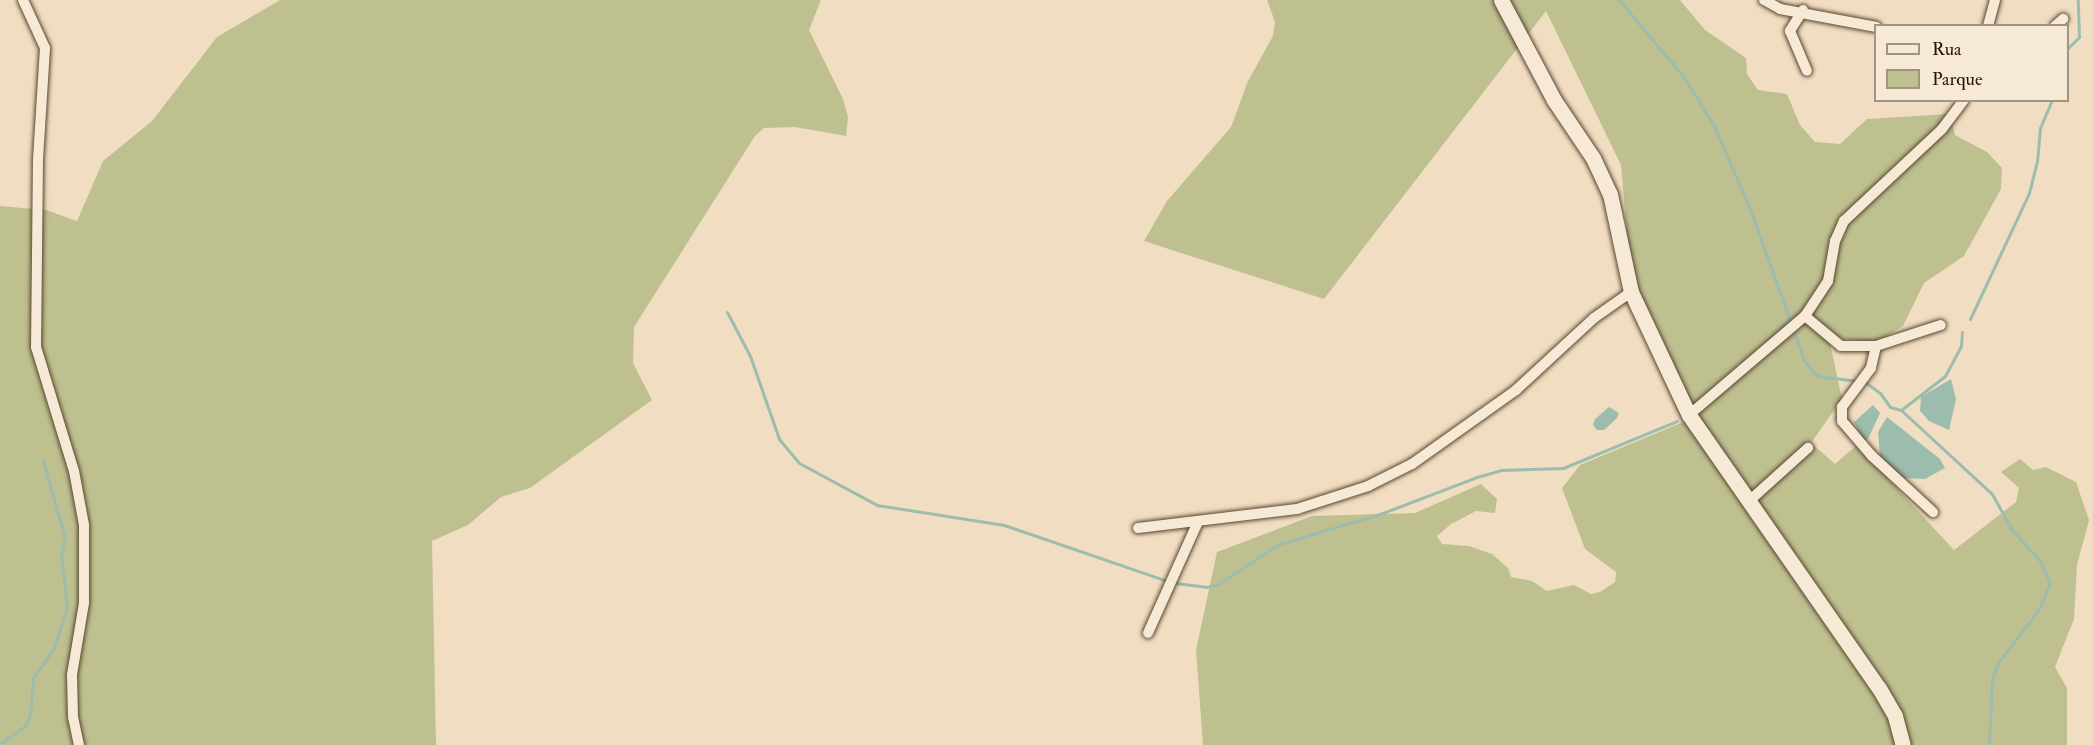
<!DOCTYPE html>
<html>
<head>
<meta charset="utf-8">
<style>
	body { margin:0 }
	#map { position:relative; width:2093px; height:745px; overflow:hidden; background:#f1dec2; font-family:"IM FELL Double Pica",serif }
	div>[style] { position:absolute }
	.green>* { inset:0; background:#bec090 }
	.water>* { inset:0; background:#9cbdae }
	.stream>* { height:3px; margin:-1.5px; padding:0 1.5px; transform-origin:1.5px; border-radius:1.5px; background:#9cbdae }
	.roads { filter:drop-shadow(0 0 2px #5a4630) drop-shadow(0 0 2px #5a4630) }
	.street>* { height:10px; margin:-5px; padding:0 5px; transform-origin:5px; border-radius:5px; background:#f6ead7 }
	.secondary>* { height:15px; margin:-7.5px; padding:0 7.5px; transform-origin:7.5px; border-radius:7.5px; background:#f6ead7 }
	span { translate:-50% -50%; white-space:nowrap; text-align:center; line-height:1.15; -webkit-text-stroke:4.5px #f6ead7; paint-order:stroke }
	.legend { position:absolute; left:1874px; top:24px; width:195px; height:78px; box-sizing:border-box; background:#f6ead7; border:2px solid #a39481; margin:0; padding:8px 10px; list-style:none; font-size:18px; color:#271300 }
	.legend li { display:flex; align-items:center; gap:12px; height:30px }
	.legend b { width:30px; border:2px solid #a39481 }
</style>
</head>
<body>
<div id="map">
	<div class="green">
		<i style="clip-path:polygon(280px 0,821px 0,809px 30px,843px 99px,848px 117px,846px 136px,795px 127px,764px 128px,755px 136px,634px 327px,633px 363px,652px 400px,530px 488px,501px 497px,468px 525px,432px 541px,436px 745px,0 745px,0 206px,46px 210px,77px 221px,103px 161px,152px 121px,217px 37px)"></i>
		<i style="clip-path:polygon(1267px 0,1680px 0,1705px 30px,1746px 58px,1747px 74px,1758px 90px,1787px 94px,1800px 125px,1815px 142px,1840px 144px,1867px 119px,1950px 114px,1955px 135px,1987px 152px,2002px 168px,2001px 189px,1964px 256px,1924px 283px,1903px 326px,1880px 340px,1868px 342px,1838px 338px,1830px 343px,1842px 399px,1811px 443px,1835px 464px,1857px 445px,1954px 550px,2016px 502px,2019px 488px,2001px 472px,2020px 459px,2033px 470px,2046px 467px,2076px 482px,2089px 520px,2077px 565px,2074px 619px,2055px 667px,2067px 688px,2067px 745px,1203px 745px,1196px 650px,1217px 552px,1312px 516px,1415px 513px,1481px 484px,1497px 499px,1495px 513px,1476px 511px,1451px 524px,1437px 536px,1442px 544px,1469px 546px,1492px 554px,1508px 568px,1511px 577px,1532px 581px,1547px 591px,1574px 585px,1591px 594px,1600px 592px,1615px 582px,1616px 572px,1585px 549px,1562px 488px,1580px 465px,1683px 422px,1633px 304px,1621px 165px,1546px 11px,1324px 299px,1144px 241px,1167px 201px,1231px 127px,1248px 81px,1273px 36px,1275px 22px)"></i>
	</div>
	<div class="water">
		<i style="clip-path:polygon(1951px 379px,1956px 399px,1949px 430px,1929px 421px,1920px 411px,1921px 397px)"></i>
		<i style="clip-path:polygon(1873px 405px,1880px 413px,1868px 439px,1864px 440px,1854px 422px)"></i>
		<i style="clip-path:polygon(1609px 407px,1619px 413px,1617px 418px,1604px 430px,1597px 430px,1593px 425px,1595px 419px)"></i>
		<i style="clip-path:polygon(1887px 417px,1940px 459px,1945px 468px,1925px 479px,1901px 478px,1880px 457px,1878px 432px)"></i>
	</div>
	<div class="stream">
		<i style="left:1619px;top:0;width:99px;rotate:49.9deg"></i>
		<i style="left:1683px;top:76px;width:57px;rotate:58deg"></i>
		<i style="left:1713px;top:124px;width:93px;rotate:66.5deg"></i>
		<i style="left:1750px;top:209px;width:160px;rotate:70.3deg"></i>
		<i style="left:1804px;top:360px;width:21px;rotate:51deg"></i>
		<i style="left:1817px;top:376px;width:42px;rotate:6.8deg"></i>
		<i style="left:2068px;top:48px;width:16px;rotate:-45deg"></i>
		<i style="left:2079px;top:37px;width:37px;rotate:-92deg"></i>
		<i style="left:727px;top:312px;width:50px;rotate:62.4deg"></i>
		<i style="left:750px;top:356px;width:88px;rotate:70.7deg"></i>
		<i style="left:779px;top:439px;width:31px;rotate:50deg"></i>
		<i style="left:799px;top:463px;width:89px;rotate:28.3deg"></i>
		<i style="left:877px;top:505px;width:129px;rotate:8.9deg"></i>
		<i style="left:1004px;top:525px;width:170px;rotate:18.9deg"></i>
		<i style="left:1970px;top:319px;width:139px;rotate:-64.9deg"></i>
		<i style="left:2029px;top:193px;width:32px;rotate:-76deg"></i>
		<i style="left:2037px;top:162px;width:34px;rotate:-85deg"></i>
		<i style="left:2040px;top:128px;width:30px;rotate:-67deg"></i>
		<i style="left:1766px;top:343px;width:31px;rotate:-45deg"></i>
		<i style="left:1865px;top:382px;width:19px;rotate:36deg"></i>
		<i style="left:1880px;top:393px;width:17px;rotate:54deg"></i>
		<i style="left:1890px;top:407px;width:11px;rotate:15deg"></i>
		<i style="left:1901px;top:410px;width:56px;rotate:-37.7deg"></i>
		<i style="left:1945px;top:376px;width:34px;rotate:-62deg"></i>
		<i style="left:1961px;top:346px;width:14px;rotate:-86deg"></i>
		<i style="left:1901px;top:410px;width:124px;rotate:42.7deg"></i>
		<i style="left:1992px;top:494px;width:41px;rotate:60.9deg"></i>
		<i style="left:2012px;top:530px;width:42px;rotate:47.9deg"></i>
		<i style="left:2040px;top:561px;width:23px;rotate:65deg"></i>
		<i style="left:2050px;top:582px;width:29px;rotate:112deg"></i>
		<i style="left:2039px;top:609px;width:68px;rotate:127.2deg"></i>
		<i style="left:1998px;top:663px;width:17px;rotate:111deg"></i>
		<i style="left:1992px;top:679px;width:66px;rotate:92.6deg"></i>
		<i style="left:1175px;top:583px;width:31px;rotate:7deg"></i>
		<i style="left:1206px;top:587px;width:12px;rotate:-14deg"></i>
		<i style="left:1218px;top:584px;width:73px;rotate:-33.3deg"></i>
		<i style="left:1279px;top:544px;width:105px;rotate:-16.5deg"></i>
		<i style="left:1380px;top:514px;width:104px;rotate:-20.9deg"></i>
		<i style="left:1477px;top:477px;width:25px;rotate:-16deg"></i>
		<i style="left:1501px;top:470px;width:62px;rotate:-1.8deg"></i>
		<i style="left:1563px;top:468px;width:123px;rotate:-22.4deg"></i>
		<i style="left:0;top:744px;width:31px;rotate:-36deg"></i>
		<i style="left:25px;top:726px;width:12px;rotate:-66deg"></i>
		<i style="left:30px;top:715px;width:37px;rotate:-85deg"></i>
		<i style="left:33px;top:678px;width:37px;rotate:-55deg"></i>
		<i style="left:54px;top:648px;width:43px;rotate:-72.4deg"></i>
		<i style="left:67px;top:607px;width:53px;rotate:-96.5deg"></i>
		<i style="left:61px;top:554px;width:16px;rotate:-76deg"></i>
		<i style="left:65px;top:538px;width:81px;rotate:-105.8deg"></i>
	</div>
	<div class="roads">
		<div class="street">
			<i style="left:23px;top:0;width:53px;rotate:65.4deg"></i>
			<i style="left:45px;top:48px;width:110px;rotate:93.6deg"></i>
			<i style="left:38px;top:158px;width:189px;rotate:90.6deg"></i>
			<i style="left:36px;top:347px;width:130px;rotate:73deg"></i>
			<i style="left:74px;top:471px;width:55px;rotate:79.5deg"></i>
			<i style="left:84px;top:525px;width:78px;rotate:90deg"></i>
			<i style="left:84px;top:603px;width:73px;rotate:99.5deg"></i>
			<i style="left:72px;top:675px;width:42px;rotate:88.6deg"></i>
			<i style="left:73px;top:717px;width:29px;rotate:78deg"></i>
			<i style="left:1764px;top:0;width:18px;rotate:29deg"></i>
			<i style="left:1780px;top:9px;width:98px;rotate:10.6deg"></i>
			<i style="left:1803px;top:10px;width:25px;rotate:122deg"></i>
			<i style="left:1790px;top:31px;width:43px;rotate:67deg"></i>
			<i style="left:1988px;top:26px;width:27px;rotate:-75deg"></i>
			<i style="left:2055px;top:26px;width:11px;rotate:-41deg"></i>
			<i style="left:1805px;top:316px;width:47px;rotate:39.8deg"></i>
			<i style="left:1841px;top:346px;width:35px"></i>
			<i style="left:1876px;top:346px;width:68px;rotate:-17.9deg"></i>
			<i style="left:1876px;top:346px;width:23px;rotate:103deg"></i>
			<i style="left:1871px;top:368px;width:49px;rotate:126.6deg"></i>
			<i style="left:1842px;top:407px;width:14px;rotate:90deg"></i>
			<i style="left:1842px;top:421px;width:46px;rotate:49.4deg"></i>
			<i style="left:1872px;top:456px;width:83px;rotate:42.6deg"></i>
			<i style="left:1689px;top:415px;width:153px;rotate:-40.5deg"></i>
			<i style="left:1805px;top:316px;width:42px;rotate:-56.7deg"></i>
			<i style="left:1828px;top:281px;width:41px;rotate:-80.1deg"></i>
			<i style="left:1835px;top:241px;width:22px;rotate:-66deg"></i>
			<i style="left:1844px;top:221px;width:134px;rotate:-43.2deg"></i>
			<i style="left:1942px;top:129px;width:36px;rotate:-53deg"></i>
			<i style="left:1748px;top:502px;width:81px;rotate:-42deg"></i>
			<i style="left:1138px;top:528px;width:160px;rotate:-6.8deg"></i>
			<i style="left:1297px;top:509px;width:75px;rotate:-17.9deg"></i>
			<i style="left:1368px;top:486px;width:49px;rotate:-26.6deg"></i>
			<i style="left:1412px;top:464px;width:128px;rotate:-35.4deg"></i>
			<i style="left:1516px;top:390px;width:106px;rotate:-42.7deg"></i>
			<i style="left:1594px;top:318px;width:45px;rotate:-35.1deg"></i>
			<i style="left:1148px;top:633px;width:122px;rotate:-65.8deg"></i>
		</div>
		<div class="secondary">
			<i style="left:1501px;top:0;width:113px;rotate:62.1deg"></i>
			<i style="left:1554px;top:100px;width:70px;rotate:56.1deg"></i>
			<i style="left:1593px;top:158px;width:40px;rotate:65deg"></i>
			<i style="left:1610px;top:194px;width:100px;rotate:77.9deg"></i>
			<i style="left:1631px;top:292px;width:136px;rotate:64.8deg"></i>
			<i style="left:1689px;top:415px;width:333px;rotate:55.2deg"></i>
			<i style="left:1879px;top:688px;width:32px;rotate:60deg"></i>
			<i style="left:1895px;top:716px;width:30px;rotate:75deg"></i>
		</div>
	</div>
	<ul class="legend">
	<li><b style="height:8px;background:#f6ead7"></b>Rua</li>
	<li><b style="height:16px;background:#bec090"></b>Parque</li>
	</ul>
</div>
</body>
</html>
